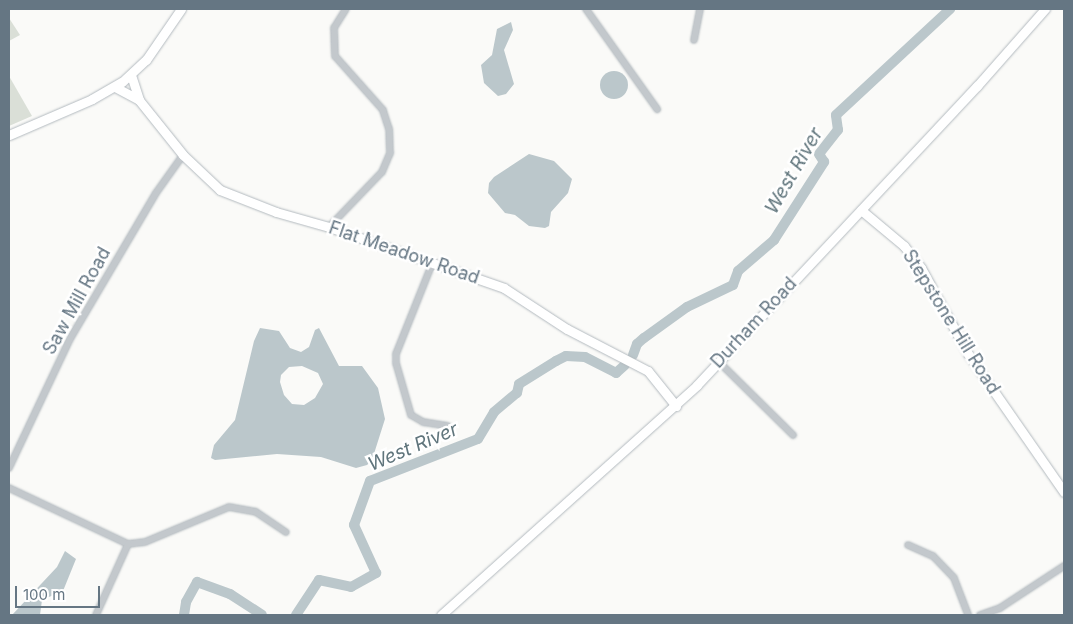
<!DOCTYPE html>
<html>
<head>
<meta charset="utf-8">
<style>
	body { margin:0 }
	#map { position:relative; width:1073px; height:624px; overflow:hidden; background:#fafaf8; font-family:Inter,sans-serif }
	div>[style] { position:absolute }
	.green>* { inset:0; background:#dadfd7 }
	.water>* { inset:0; background:#bbc7cb }
	.round { border-radius:50% }
	.river>* { height:10px; margin:-5px; padding:0 5px; transform-origin:5px; border-radius:5px; background:#bbc7cb }
	.roads { filter:drop-shadow(0 0 1px #b3babf) drop-shadow(0 0 1px #b3babf) }
	.street>* { height:6px; margin:-3px; padding:0 3px; transform-origin:3px; border-radius:3px; background:#c3c8cc }
	.secondary>* { height:9px; margin:-4.5px; padding:0 4.5px; transform-origin:4.5px; border-radius:4.5px; background:#fff }
	span { translate:-50% -50%; white-space:nowrap; text-align:center; line-height:1.15; -webkit-text-stroke:5px #fff; paint-order:stroke }
	.street-label { font-size:18px; color:#657683 }
	.water-label { font-size:19px; color:#60757c; font-style:italic }
	.frame { position:absolute; inset:0; border:10px solid #657683; pointer-events:none }
	.scale { position:absolute; left:15px; top:586px; width:85px; height:22px; box-sizing:border-box; border:2px solid #657683; border-top:0; padding-left:6px; font-size:15px; line-height:18px; white-space:nowrap; color:#657683; -webkit-text-stroke:4px #fff; paint-order:stroke }
</style>
</head>
<body>
<div id="map">
	<div class="green">
		<i style="clip-path:polygon(9px 18px,20px 35px,9px 41px)"></i>
		<i style="clip-path:polygon(9px 76px,32px 116px,9px 126px)"></i>
	</div>
	<div class="water">
		<i style="clip-path:polygon(511px 22px,513px 30px,504px 50px,514px 84px,506px 94px,498px 96px,484px 83px,481px 65px,492px 55px,497px 29px)"></i>
		<i class="round" style="left:600px;top:71px;width:28px;height:28px"></i>
		<i style="clip-path:polygon(529px 154px,554px 161px,572px 179px,568px 193px,551px 212px,549px 226px,545px 228px,529px 226px,515px 215px,505px 213px,488px 193px,489px 183px,494px 177px)"></i>
		<i style="clip-path:polygon(evenodd,319px 328px,339px 366px,362px 366px,378px 388px,385px 419px,372px 460px,367px 465px,356px 468px,321px 457px,277px 454px,215px 460px,211px 458px,214px 445px,235px 420px,254px 341px,260px 328px,279px 331px,290px 348px,301px 352px,309px 347px,315px 330px,319px 328px,302px 366px,318px 373px,323px 384px,315px 398px,304px 405px,292px 404px,284px 395px,280px 382px,281px 375px,289px 367px,302px 366px)"></i>
		<i style="clip-path:polygon(65px 551px,76px 559px,63px 591px,42px 600px,40px 615px,12px 615px,57px 567px)"></i>
	</div>
	<div class="river">
		<i style="left:633px;top:355px;width:12px;rotate:-70deg"></i>
		<i style="left:637px;top:344px;width:9px;rotate:-41deg"></i>
		<i style="left:644px;top:338px;width:53px;rotate:-35.8deg"></i>
		<i style="left:687px;top:307px;width:51px;rotate:-25.6deg"></i>
		<i style="left:733px;top:285px;width:15px;rotate:-70deg"></i>
		<i style="left:738px;top:271px;width:48px;rotate:-40.7deg"></i>
		<i style="left:774px;top:240px;width:93px;rotate:-57.3deg"></i>
		<i style="left:824px;top:162px;width:9px;rotate:-122deg"></i>
		<i style="left:819px;top:154px;width:31px;rotate:-52deg"></i>
		<i style="left:838px;top:130px;width:15px;rotate:-98deg"></i>
		<i style="left:836px;top:115px;width:156px;rotate:-42.9deg"></i>
		<i style="left:184px;top:615px;width:13px;rotate:-81deg"></i>
		<i style="left:186px;top:602px;width:23px;rotate:-61deg"></i>
		<i style="left:197px;top:582px;width:35px;rotate:20deg"></i>
		<i style="left:230px;top:594px;width:38px;rotate:33deg"></i>
		<i style="left:296px;top:615px;width:42px;rotate:-56.7deg"></i>
		<i style="left:319px;top:580px;width:33px;rotate:12deg"></i>
		<i style="left:351px;top:587px;width:29px;rotate:-29deg"></i>
		<i style="left:376px;top:573px;width:53px;rotate:-114.6deg"></i>
		<i style="left:354px;top:525px;width:47px;rotate:-70deg"></i>
		<i style="left:370px;top:481px;width:116px;rotate:-21.3deg"></i>
		<i style="left:478px;top:439px;width:31px;rotate:-59deg"></i>
		<i style="left:494px;top:412px;width:30px;rotate:-40deg"></i>
		<i style="left:517px;top:393px;width:9px;rotate:-77deg"></i>
		<i style="left:519px;top:384px;width:44px;rotate:-31.9deg"></i>
		<i style="left:556px;top:361px;width:11px;rotate:-27deg"></i>
		<i style="left:566px;top:356px;width:19px;rotate:3deg"></i>
		<i style="left:585px;top:357px;width:35px;rotate:27deg"></i>
		<i style="left:616px;top:373px;width:12px;rotate:-42deg"></i>
	</div>
	<div class="roads">
		<div class="street">
			<i style="left:586px;top:9px;width:123px;rotate:54.6deg"></i>
			<i style="left:694px;top:40px;width:32px;rotate:-79deg"></i>
			<i style="left:329px;top:227px;width:76px;rotate:-46.1deg"></i>
			<i style="left:382px;top:172px;width:21px;rotate:-67deg"></i>
			<i style="left:390px;top:153px;width:24px;rotate:-92deg"></i>
			<i style="left:389px;top:129px;width:20px;rotate:-108deg"></i>
			<i style="left:383px;top:110px;width:72px;rotate:-131.6deg"></i>
			<i style="left:335px;top:56px;width:28px;rotate:-92deg"></i>
			<i style="left:334px;top:28px;width:22px;rotate:-58deg"></i>
			<i style="left:432px;top:264px;width:97px;rotate:111.8deg"></i>
			<i style="left:396px;top:354px;width:9px;rotate:90deg"></i>
			<i style="left:396px;top:363px;width:54px;rotate:73.9deg"></i>
			<i style="left:411px;top:415px;width:14px;rotate:30deg"></i>
			<i style="left:423px;top:422px;width:25px;rotate:9deg"></i>
			<i style="left:719px;top:362px;width:104px;rotate:44.6deg"></i>
			<i style="left:9px;top:468px;width:143px;rotate:-64.7deg"></i>
			<i style="left:70px;top:339px;width:169px;rotate:-59.5deg"></i>
			<i style="left:156px;top:193px;width:47px;rotate:-54.6deg"></i>
			<i style="left:9px;top:488px;width:132px;rotate:25.2deg"></i>
			<i style="left:128px;top:544px;width:17px;rotate:-7deg"></i>
			<i style="left:145px;top:542px;width:91px;rotate:-22.6deg"></i>
			<i style="left:229px;top:507px;width:27px;rotate:10deg"></i>
			<i style="left:256px;top:512px;width:36px;rotate:34deg"></i>
			<i style="left:908px;top:545px;width:27px;rotate:24deg"></i>
			<i style="left:933px;top:556px;width:30px;rotate:46deg"></i>
			<i style="left:954px;top:578px;width:40px;rotate:69deg"></i>
			<i style="left:96px;top:615px;width:78px;rotate:-65.7deg"></i>
			<i style="left:980px;top:615px;width:21px;rotate:-19deg"></i>
			<i style="left:1000px;top:608px;width:77px;rotate:-33.3deg"></i>
		</div>
		<div class="secondary">
			<i style="left:131px;top:75px;width:26px;rotate:72deg"></i>
			<i style="left:139px;top:100px;width:70px;rotate:51.3deg"></i>
			<i style="left:183px;top:155px;width:51px;rotate:43.4deg"></i>
			<i style="left:220px;top:190px;width:60px;rotate:21.4deg"></i>
			<i style="left:276px;top:212px;width:55px;rotate:15.8deg"></i>
			<i style="left:329px;top:227px;width:185px;rotate:19.2deg"></i>
			<i style="left:504px;top:288px;width:75px;rotate:33.1deg"></i>
			<i style="left:567px;top:329px;width:91px;rotate:27.4deg"></i>
			<i style="left:648px;top:371px;width:45px;rotate:51.3deg"></i>
			<i style="left:115px;top:87px;width:27px;rotate:28deg"></i>
			<i style="left:9px;top:135px;width:90px;rotate:-23.4deg"></i>
			<i style="left:92px;top:99px;width:34px;rotate:-30deg"></i>
			<i style="left:122px;top:82px;width:33px;rotate:-43deg"></i>
			<i style="left:146px;top:60px;width:62px;rotate:-55.5deg"></i>
			<i style="left:861px;top:210px;width:56px;rotate:39.9deg"></i>
			<i style="left:904px;top:246px;width:28px;rotate:52deg"></i>
			<i style="left:921px;top:268px;width:98px;rotate:61.3deg"></i>
			<i style="left:968px;top:354px;width:168px;rotate:55.2deg"></i>
			<i style="left:441px;top:615px;width:344px;rotate:-41.9deg"></i>
			<i style="left:697px;top:385px;width:410px;rotate:-46.9deg"></i>
			<i style="left:977px;top:86px;width:103px;rotate:-48.6deg"></i>
		</div>
	</div>
	<div class="street-label">
		<span style="left:404px;top:253px;rotate:19deg">Flat Meadow Road</span>
		<span style="left:77px;top:301px;rotate:-61deg">Saw Mill Road</span>
		<span style="left:951px;top:322px;rotate:58deg">Stepstone Hill Road</span>
		<span style="left:754px;top:323px;rotate:-47deg">Durham Road</span>
	</div>
	<div class="water-label">
		<span style="left:794px;top:171px;rotate:-60deg">West River</span>
		<span style="left:413px;top:447px;rotate:-23deg">West River</span>
	</div>
	<div class="frame"></div>
	<div class="scale">100 m</div>
</div>
</body>
</html>
